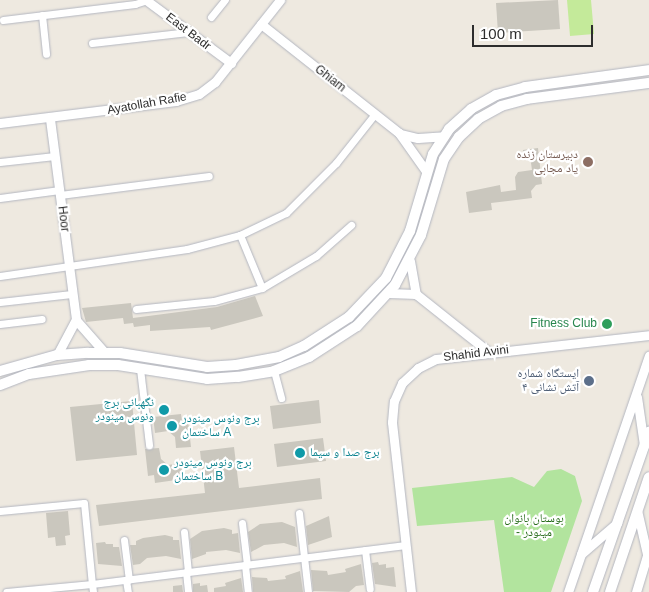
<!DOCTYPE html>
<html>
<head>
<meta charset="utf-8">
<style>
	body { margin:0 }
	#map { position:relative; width:649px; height:592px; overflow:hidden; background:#eee9e0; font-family:Helvetica,"Noto Naskh Arabic",sans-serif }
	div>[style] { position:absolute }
	.green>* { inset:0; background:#b2e49e }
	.pitch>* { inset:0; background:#c4ea9a }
	.building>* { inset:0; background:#cac7be }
	.roads { filter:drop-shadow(0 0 1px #b3b6c0) drop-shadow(0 0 1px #b3b6c0) }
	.minor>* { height:7px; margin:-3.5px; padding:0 3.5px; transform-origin:3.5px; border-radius:3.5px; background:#fff }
	.tertiary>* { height:9px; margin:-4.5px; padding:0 4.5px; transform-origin:4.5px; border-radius:4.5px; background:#fff }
	.secondary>* { height:10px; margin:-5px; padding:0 5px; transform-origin:5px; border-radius:5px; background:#fff }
	.dots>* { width:14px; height:14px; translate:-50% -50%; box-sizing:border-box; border:2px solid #fff; border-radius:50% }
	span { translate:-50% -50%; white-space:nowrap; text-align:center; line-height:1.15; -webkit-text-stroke:4.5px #fff; paint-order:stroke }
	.street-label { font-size:12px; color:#2d2d2d }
	.education-label { font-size:12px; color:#785e54 }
	.right { translate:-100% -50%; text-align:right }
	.leisure-label { font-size:12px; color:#27864d }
	.service-label { font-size:12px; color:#4e5e75 }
	.culture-label { font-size:12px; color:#0d838f }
	.left { translate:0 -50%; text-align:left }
	.park-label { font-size:12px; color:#286c1c }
	.scale { position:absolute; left:472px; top:25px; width:121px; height:22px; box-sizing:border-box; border:2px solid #2d2d2d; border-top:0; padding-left:6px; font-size:15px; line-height:18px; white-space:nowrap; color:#2d2d2d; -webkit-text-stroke:4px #fff; paint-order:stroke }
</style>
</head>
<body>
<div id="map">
	<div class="green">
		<i style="clip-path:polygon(561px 469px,575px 476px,582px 501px,551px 592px,504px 592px,494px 520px,417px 526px,412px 488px,512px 477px,534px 487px,547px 471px)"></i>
	</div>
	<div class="pitch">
		<i style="clip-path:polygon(567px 0,591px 0,594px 34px,570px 36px)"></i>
	</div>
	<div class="building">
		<i style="clip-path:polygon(558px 0,560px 29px,498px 33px,496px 3px)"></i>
		<i style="clip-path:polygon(538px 148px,542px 184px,536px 185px,531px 191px,532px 198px,491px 203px,492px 210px,469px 213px,466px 192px,500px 185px,501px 192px,516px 190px,515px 177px,518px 172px,532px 170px,530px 156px,523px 156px,523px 150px)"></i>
		<i style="clip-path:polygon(255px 296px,263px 316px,211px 330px,210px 327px,150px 331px,150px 325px,134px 327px,133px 323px,124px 324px,123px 318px,86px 322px,82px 308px,131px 303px,133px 318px,217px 307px)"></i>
		<i style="clip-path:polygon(319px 400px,321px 423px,273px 429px,270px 406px)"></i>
		<i style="clip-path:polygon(132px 401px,137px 455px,76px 461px,70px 407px)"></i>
		<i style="clip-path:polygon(181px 414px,182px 421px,188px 420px,191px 447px,176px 448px,175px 437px,168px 431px,155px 433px,153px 417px)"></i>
		<i style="clip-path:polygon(323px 438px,326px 461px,277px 467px,274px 444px)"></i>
		<i style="clip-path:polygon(234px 447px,239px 488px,320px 478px,322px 499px,99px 526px,96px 505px,205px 493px,200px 451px)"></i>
		<i style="clip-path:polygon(159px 448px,161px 459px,168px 465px,181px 463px,183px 479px,155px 483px,154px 475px,148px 476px,145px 449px)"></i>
		<i style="clip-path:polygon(68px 511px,70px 535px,65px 536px,66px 545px,56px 546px,55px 537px,48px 538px,46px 513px)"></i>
		<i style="clip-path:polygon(329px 516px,332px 537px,308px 545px,306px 526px)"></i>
		<i style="clip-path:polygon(282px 522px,295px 527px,297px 547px,284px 543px,264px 545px,251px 552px,248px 532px,260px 524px)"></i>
		<i style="clip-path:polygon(224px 528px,232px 530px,232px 534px,238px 533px,240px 553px,226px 550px,206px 552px,206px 554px,192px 559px,190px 539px,202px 531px)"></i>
		<i style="clip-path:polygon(165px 535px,173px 537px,173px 540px,179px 540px,181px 559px,166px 556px,147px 558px,140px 564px,133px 565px,130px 545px,136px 545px,136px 541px,143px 538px)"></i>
		<i style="clip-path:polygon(105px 542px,106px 544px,113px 544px,113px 547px,119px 547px,122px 566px,98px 564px,96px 543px)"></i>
		<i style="clip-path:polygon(378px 562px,379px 565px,386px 564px,386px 568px,394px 567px,396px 587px,375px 584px,372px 563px)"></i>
		<i style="clip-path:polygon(361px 564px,364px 585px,356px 586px,349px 592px,313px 591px,311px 570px,327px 571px,328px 575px,346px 572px,345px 569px)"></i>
		<i style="clip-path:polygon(300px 571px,303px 592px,253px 592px,252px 577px,267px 578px,268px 581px,286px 579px,285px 576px)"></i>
		<i style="clip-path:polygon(241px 578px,243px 592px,214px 592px,214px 588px,226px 586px,225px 583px)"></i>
		<i style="clip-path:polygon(200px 583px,200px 586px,207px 585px,208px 592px,193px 592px,193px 584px)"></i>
		<i style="clip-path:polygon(182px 585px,183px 592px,173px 592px,173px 586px)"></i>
	</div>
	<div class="roads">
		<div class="minor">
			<i style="left:42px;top:15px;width:39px;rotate:84deg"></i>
			<i style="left:211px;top:17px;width:22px;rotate:-51deg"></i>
			<i style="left:3px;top:20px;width:133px;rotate:-6.9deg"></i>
			<i style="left:135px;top:4px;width:13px;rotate:-18deg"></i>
			<i style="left:92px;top:43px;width:97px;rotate:-6.5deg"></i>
			<i style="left:0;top:162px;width:55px;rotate:-6.2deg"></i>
			<i style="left:60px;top:195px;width:150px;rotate:-7.3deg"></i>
			<i style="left:0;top:198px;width:60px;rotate:-7.7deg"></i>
			<i style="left:240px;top:235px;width:57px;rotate:67.5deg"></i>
			<i style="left:0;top:276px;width:189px;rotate:-8.2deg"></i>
			<i style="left:187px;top:249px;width:55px;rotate:-14.8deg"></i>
			<i style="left:240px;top:235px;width:51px;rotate:-25.6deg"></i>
			<i style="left:286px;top:213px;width:71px;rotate:-45deg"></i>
			<i style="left:336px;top:163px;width:63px;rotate:-51.5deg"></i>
			<i style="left:0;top:302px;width:72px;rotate:-6.3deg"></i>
			<i style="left:136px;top:309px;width:78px;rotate:-5.9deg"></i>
			<i style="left:214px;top:301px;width:50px;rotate:-15.2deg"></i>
			<i style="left:262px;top:288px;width:63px;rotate:-30.7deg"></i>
			<i style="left:316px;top:256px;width:47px;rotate:-41.5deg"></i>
			<i style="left:0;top:324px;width:42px;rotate:-6.8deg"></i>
			<i style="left:140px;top:369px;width:77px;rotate:83.2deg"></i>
			<i style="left:274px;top:371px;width:28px;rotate:75deg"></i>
			<i style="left:0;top:511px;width:84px;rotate:-5.4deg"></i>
			<i style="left:84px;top:503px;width:81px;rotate:84.4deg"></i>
			<i style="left:92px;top:584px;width:86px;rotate:174.7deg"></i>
			<i style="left:299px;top:513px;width:80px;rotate:83.5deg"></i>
			<i style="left:242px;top:523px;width:42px;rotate:83.2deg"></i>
			<i style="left:184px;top:532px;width:40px;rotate:84.3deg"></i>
			<i style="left:124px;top:540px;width:40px;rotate:82.9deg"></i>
			<i style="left:365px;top:550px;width:39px;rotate:83deg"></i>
			<i style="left:245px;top:565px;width:27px;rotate:84deg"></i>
			<i style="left:186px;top:572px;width:20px;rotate:84deg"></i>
			<i style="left:126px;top:580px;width:12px;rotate:81deg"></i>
			<i style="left:93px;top:592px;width:8px;rotate:-97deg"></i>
			<i style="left:92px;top:584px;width:316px;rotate:-7.1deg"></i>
		</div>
		<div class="tertiary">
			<i style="left:146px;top:0;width:106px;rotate:36.5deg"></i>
			<i style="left:261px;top:24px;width:176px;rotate:38.3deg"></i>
			<i style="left:399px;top:133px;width:47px;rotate:54.6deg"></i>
			<i style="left:50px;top:119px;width:203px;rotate:82.6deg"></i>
			<i style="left:76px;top:320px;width:44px;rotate:48.7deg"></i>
			<i style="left:0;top:123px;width:177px;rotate:-7.1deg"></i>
			<i style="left:176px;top:101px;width:24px;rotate:-17deg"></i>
			<i style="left:199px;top:94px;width:20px;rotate:-37deg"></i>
			<i style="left:215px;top:82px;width:105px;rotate:-51.6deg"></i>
			<i style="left:400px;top:134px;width:18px;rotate:13deg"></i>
			<i style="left:418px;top:138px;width:26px;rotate:-4deg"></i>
			<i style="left:410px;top:261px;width:34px;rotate:80deg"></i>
			<i style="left:389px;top:293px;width:27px;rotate:2deg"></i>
			<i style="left:416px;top:294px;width:95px;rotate:38.6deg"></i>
			<i style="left:57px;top:355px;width:40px;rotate:-62deg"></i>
			<i style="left:637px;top:397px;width:49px;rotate:81.7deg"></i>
			<i style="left:637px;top:510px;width:45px;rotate:77.2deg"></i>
			<i style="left:581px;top:554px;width:48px;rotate:-40.7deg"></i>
			<i style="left:411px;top:592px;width:171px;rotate:-96.4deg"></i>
			<i style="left:392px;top:422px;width:21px;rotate:-85deg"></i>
			<i style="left:394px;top:401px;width:20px;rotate:-66deg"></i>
			<i style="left:402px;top:383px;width:22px;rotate:-43deg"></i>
			<i style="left:418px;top:368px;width:20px;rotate:-27deg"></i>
			<i style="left:436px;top:359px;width:214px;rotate:-6.4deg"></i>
			<i style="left:568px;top:592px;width:250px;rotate:-71.1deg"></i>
			<i style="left:636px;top:592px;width:45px;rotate:-73.2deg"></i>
		</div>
		<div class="secondary">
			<i style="left:0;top:371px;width:59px;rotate:-15.7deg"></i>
			<i style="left:57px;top:355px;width:31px;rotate:-4deg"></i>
			<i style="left:88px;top:353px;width:32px"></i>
			<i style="left:120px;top:353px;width:88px;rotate:9.1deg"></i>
			<i style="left:207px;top:367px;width:29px;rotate:-4deg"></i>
			<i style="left:236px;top:365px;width:44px;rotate:-10.5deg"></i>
			<i style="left:279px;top:357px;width:27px;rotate:-24deg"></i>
			<i style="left:304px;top:346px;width:54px;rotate:-32.8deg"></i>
			<i style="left:349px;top:317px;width:54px;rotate:-46.5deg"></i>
			<i style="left:386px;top:278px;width:53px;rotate:-62.9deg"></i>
			<i style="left:410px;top:231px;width:80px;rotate:-73.4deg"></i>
			<i style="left:433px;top:154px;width:30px;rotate:-57deg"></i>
			<i style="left:449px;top:129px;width:30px;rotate:-42deg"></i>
			<i style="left:471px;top:109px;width:29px;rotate:-29deg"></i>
			<i style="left:496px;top:95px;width:30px;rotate:-15deg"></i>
			<i style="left:525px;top:87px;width:125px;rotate:-7.8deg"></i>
			<i style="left:0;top:385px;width:31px;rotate:-21deg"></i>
			<i style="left:29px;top:374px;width:61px;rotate:-8.5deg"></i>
			<i style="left:89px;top:365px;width:29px"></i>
			<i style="left:118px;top:365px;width:90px;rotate:8.9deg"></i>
			<i style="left:207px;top:379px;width:31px;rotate:-4deg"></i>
			<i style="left:238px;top:377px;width:36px;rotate:-9deg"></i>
			<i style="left:274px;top:371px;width:38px;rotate:-22deg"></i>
			<i style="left:309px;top:357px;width:57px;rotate:-32.9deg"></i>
			<i style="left:357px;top:326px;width:56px;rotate:-47.2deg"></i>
			<i style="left:395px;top:285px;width:56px;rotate:-62.5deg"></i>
			<i style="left:421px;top:235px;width:79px;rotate:-73.2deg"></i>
			<i style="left:444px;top:159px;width:27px;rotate:-56deg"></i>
			<i style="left:459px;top:137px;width:26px;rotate:-43deg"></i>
			<i style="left:478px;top:119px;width:26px;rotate:-29deg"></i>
			<i style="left:501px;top:106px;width:27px;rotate:-15deg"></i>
			<i style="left:527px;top:99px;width:123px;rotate:-7.5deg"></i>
			<i style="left:593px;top:592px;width:170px;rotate:-70.7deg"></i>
			<i style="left:610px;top:592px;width:121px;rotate:-71.3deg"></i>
		</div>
	</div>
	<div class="dots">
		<i style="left:588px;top:162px;background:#8d6e63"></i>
		<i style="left:607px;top:324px;background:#2e9e5b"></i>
		<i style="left:589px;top:381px;background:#5c6f8a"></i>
		<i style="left:164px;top:410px;background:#0f9aa8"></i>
		<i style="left:172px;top:426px;background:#0f9aa8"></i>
		<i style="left:300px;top:453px;background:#0f9aa8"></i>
		<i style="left:164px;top:470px;background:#0f9aa8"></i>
	</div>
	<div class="street-label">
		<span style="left:188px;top:32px;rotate:37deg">East Badr</span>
		<span style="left:330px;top:79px;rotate:38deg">Ghiam</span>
		<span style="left:147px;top:104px;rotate:-10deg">Ayatollah Rafie</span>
		<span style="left:63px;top:219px;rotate:83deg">Hoor</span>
		<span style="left:476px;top:354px;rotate:-7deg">Shahid Avini</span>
	</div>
	<div class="education-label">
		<span class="right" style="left:578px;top:162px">دبیرستان زنده<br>یاد مجابی</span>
	</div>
	<div class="leisure-label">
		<span class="right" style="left:597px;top:324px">Fitness Club</span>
	</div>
	<div class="service-label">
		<span class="right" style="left:579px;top:381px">ایستگاه شماره<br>۴ آتش نشانی</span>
	</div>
	<div class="culture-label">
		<span class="right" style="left:154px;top:410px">نگهبانی برج<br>ونوس مینودر</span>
		<span class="left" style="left:182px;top:426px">برج ونوس مینودر<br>ساختمان A</span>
		<span class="left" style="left:310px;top:453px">برج صدا و سیما</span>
		<span class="left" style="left:174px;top:470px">برج ونوس مینودر<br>ساختمان B</span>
	</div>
	<div class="park-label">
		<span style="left:534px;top:526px">بوستان بانوان<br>- مینودر</span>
	</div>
	<div class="scale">100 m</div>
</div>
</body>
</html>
